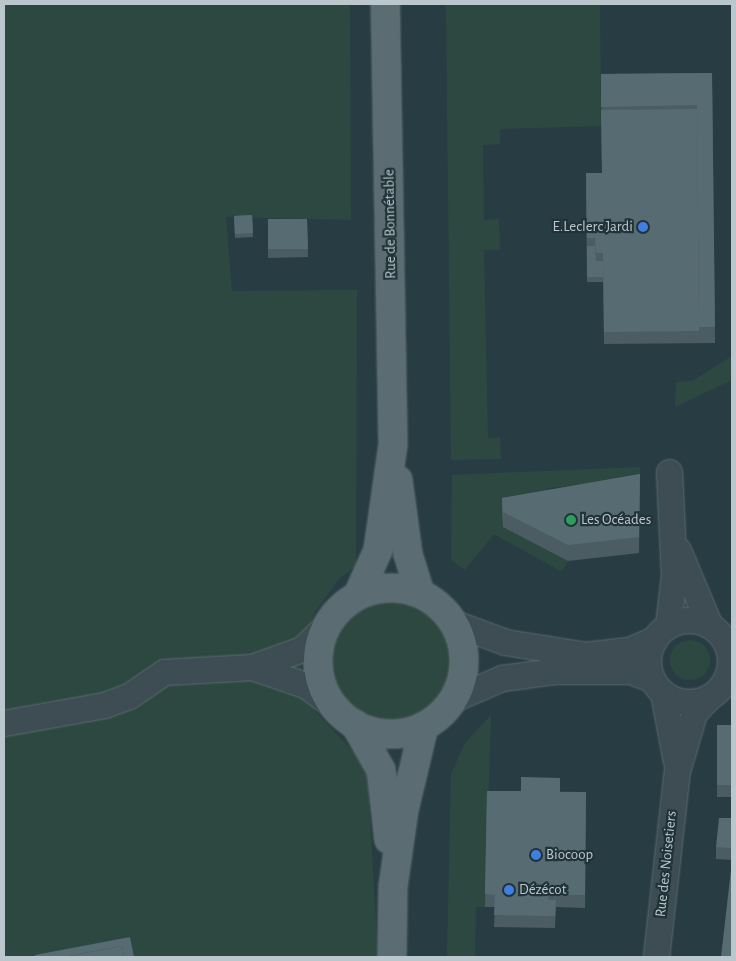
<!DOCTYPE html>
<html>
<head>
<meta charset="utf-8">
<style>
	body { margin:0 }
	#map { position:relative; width:736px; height:961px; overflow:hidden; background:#283d43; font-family:"Alegreya Sans",sans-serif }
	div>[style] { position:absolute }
	.green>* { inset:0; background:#2d4840 }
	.round { border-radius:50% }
	.roads { filter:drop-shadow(0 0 1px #5b6a70) drop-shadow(0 0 1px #5b6a70) }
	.minor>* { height:25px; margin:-12.5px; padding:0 12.5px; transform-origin:12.5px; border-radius:12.5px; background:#3d4d53 }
	.minor>.ring { margin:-12.5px; padding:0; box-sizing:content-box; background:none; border:25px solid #3d4d53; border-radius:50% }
	.primary>* { height:28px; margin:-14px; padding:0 14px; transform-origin:14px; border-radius:14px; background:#5b6d73 }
	.primary>.ring { margin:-14px; padding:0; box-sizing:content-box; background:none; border:28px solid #5b6d73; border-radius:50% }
	.wall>* { inset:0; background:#4b5d62 }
	.building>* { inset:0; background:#576c72 }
	.dots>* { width:14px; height:14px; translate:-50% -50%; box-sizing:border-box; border:2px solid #213338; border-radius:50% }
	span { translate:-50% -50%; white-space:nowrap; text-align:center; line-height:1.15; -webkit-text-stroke:4.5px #213338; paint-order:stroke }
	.street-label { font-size:15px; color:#bac7cc }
	.poi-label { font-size:15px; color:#bac7cc }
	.right { translate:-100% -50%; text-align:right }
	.left { translate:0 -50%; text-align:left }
	.frame { position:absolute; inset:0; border:5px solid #bac7cc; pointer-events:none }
</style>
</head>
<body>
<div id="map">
	<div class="green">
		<i style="clip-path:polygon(4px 4px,350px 4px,351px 220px,226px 217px,232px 291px,357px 290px,356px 566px,339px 579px,315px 612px,302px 649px,301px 678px,316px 712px,367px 766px,378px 957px,4px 957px)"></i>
		<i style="clip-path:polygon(446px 4px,600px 4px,601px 126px,500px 129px,500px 144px,483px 145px,484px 220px,499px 219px,500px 250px,484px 250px,488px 438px,500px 437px,501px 459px,451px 460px)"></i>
		<i style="clip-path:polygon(732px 356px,732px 380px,675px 407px,676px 382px,692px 381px)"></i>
		<i style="clip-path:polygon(640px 467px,640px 490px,594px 484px,547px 488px,545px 506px,568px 561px,562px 572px,494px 534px,465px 570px,451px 560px,452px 475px)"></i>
		<i class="round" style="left:332px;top:600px;width:120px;height:120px"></i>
		<i class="round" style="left:670px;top:640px;width:40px;height:40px"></i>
		<i style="clip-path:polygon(491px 715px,485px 907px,476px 907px,475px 957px,447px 957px,451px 774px,465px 743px)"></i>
	</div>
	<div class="roads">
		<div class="minor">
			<i style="left:678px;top:550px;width:82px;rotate:67.2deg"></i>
			<i class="ring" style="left:648px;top:620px;width:57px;height:57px"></i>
			<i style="left:454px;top:623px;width:54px;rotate:20.4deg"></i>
			<i style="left:505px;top:642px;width:81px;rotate:9.2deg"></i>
			<i style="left:585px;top:655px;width:44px;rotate:-6.5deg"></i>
			<i style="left:629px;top:650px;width:28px;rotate:-23deg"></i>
			<i style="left:668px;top:626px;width:51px;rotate:-83.3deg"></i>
			<i style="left:674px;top:575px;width:103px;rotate:-92.8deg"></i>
			<i style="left:252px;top:667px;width:56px;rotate:18.8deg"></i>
			<i style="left:305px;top:685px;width:32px;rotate:36deg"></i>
			<i style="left:663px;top:693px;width:69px;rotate:79.2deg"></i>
			<i style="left:453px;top:699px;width:53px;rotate:-23.2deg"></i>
			<i style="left:502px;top:678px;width:52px;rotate:-7.7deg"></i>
			<i style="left:554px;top:671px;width:76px"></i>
			<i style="left:630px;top:671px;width:23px;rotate:20deg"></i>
			<i style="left:4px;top:723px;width:102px;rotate:-10.2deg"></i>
			<i style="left:104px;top:705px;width:27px;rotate:-20deg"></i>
			<i style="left:129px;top:696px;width:42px;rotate:-34.4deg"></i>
			<i style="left:164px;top:672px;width:88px;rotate:-3.3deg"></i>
			<i style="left:252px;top:667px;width:53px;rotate:-19.8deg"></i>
			<i style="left:302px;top:649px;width:35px;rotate:-44deg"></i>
			<i style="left:656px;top:957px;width:187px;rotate:-83.6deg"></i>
			<i style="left:677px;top:771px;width:60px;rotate:-73.7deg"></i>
			<i style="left:694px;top:713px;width:21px;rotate:-47deg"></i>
		</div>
		<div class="primary">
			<i style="left:398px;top:480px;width:75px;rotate:82.3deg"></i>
			<i style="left:408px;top:554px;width:41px;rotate:72.9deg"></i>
			<i class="ring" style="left:318px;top:588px;width:118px;height:118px"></i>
			<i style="left:358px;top:595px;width:49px;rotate:-66deg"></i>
			<i style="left:378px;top:550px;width:107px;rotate:-81.9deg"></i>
			<i style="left:393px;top:444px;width:440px;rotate:-91deg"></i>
			<i style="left:355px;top:724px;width:53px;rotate:60.5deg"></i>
			<i style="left:381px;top:770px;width:70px;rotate:83.5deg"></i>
			<i style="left:392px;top:957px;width:70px;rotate:-89.2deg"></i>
			<i style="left:393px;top:887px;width:78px;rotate:-81.9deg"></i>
			<i style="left:404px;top:810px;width:86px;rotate:-76.6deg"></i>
		</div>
	</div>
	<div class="wall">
		<i style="clip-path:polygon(712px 73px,715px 343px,604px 344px,603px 265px,603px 282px,587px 282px,586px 186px,602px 173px,601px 74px)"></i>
		<i style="clip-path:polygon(252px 215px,253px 237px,235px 238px,234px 216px)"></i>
		<i style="clip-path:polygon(268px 219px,307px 219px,308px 257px,268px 258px)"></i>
		<i style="clip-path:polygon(640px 474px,639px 553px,568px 561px,503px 527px,502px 513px,502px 498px)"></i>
		<i style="clip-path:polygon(717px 725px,732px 725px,732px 797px,717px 797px)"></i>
		<i style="clip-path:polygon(487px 791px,586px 792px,585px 908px,556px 907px,555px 928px,494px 927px,495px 907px,485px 907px)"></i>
		<i style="clip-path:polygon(732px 818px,732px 860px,716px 859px,716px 847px)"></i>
	</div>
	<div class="building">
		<i style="clip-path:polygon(712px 73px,715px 327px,699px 327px,697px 105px,601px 107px,601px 74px)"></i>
		<i style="clip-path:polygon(697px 109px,699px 331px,604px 332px,603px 253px,596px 253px,595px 238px,587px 238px,586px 173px,602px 173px,601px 110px)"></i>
		<i style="clip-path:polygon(252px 215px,253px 233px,235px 234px,234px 216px)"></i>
		<i style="clip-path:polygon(268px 219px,307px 219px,308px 249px,268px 249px)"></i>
		<i style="clip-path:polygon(587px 246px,595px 246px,596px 261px,603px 261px,603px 277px,587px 277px)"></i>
		<i style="clip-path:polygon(640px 474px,639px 537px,568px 545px,503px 512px,502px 498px)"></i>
		<i style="clip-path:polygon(717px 725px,732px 725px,732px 785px,717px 785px)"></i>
		<i style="clip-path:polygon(521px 777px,560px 778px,560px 792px,586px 792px,585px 895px,548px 895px,548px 900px,556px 900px,555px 916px,494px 915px,495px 895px,485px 894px,487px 791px,521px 791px)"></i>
		<i style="clip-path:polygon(719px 818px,732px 818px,732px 848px,716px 847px)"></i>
		<i style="clip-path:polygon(732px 861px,732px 957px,721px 957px)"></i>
		<i style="clip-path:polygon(130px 937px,134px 957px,124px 957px,122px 946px,64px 957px,36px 957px,35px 955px)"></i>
		<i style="clip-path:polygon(122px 946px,124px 957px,64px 957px)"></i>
	</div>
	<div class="dots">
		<i style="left:643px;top:227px;background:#3f7fe0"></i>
		<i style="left:571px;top:520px;background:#2e9e5b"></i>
		<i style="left:536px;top:855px;background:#3f7fe0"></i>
		<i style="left:509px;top:890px;background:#3f7fe0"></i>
	</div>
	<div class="street-label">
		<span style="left:390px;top:224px;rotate:-91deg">Rue de Bonnétable</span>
		<span style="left:666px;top:864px;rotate:-84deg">Rue des Noisetiers</span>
	</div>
	<div class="poi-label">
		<span class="right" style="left:633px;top:227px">E.Leclerc Jardi</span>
		<span class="left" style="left:581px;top:520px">Les Océades</span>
		<span class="left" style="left:546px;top:855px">Biocoop</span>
		<span class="left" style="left:519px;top:890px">Dézécot</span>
	</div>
	<div class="frame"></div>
</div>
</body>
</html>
